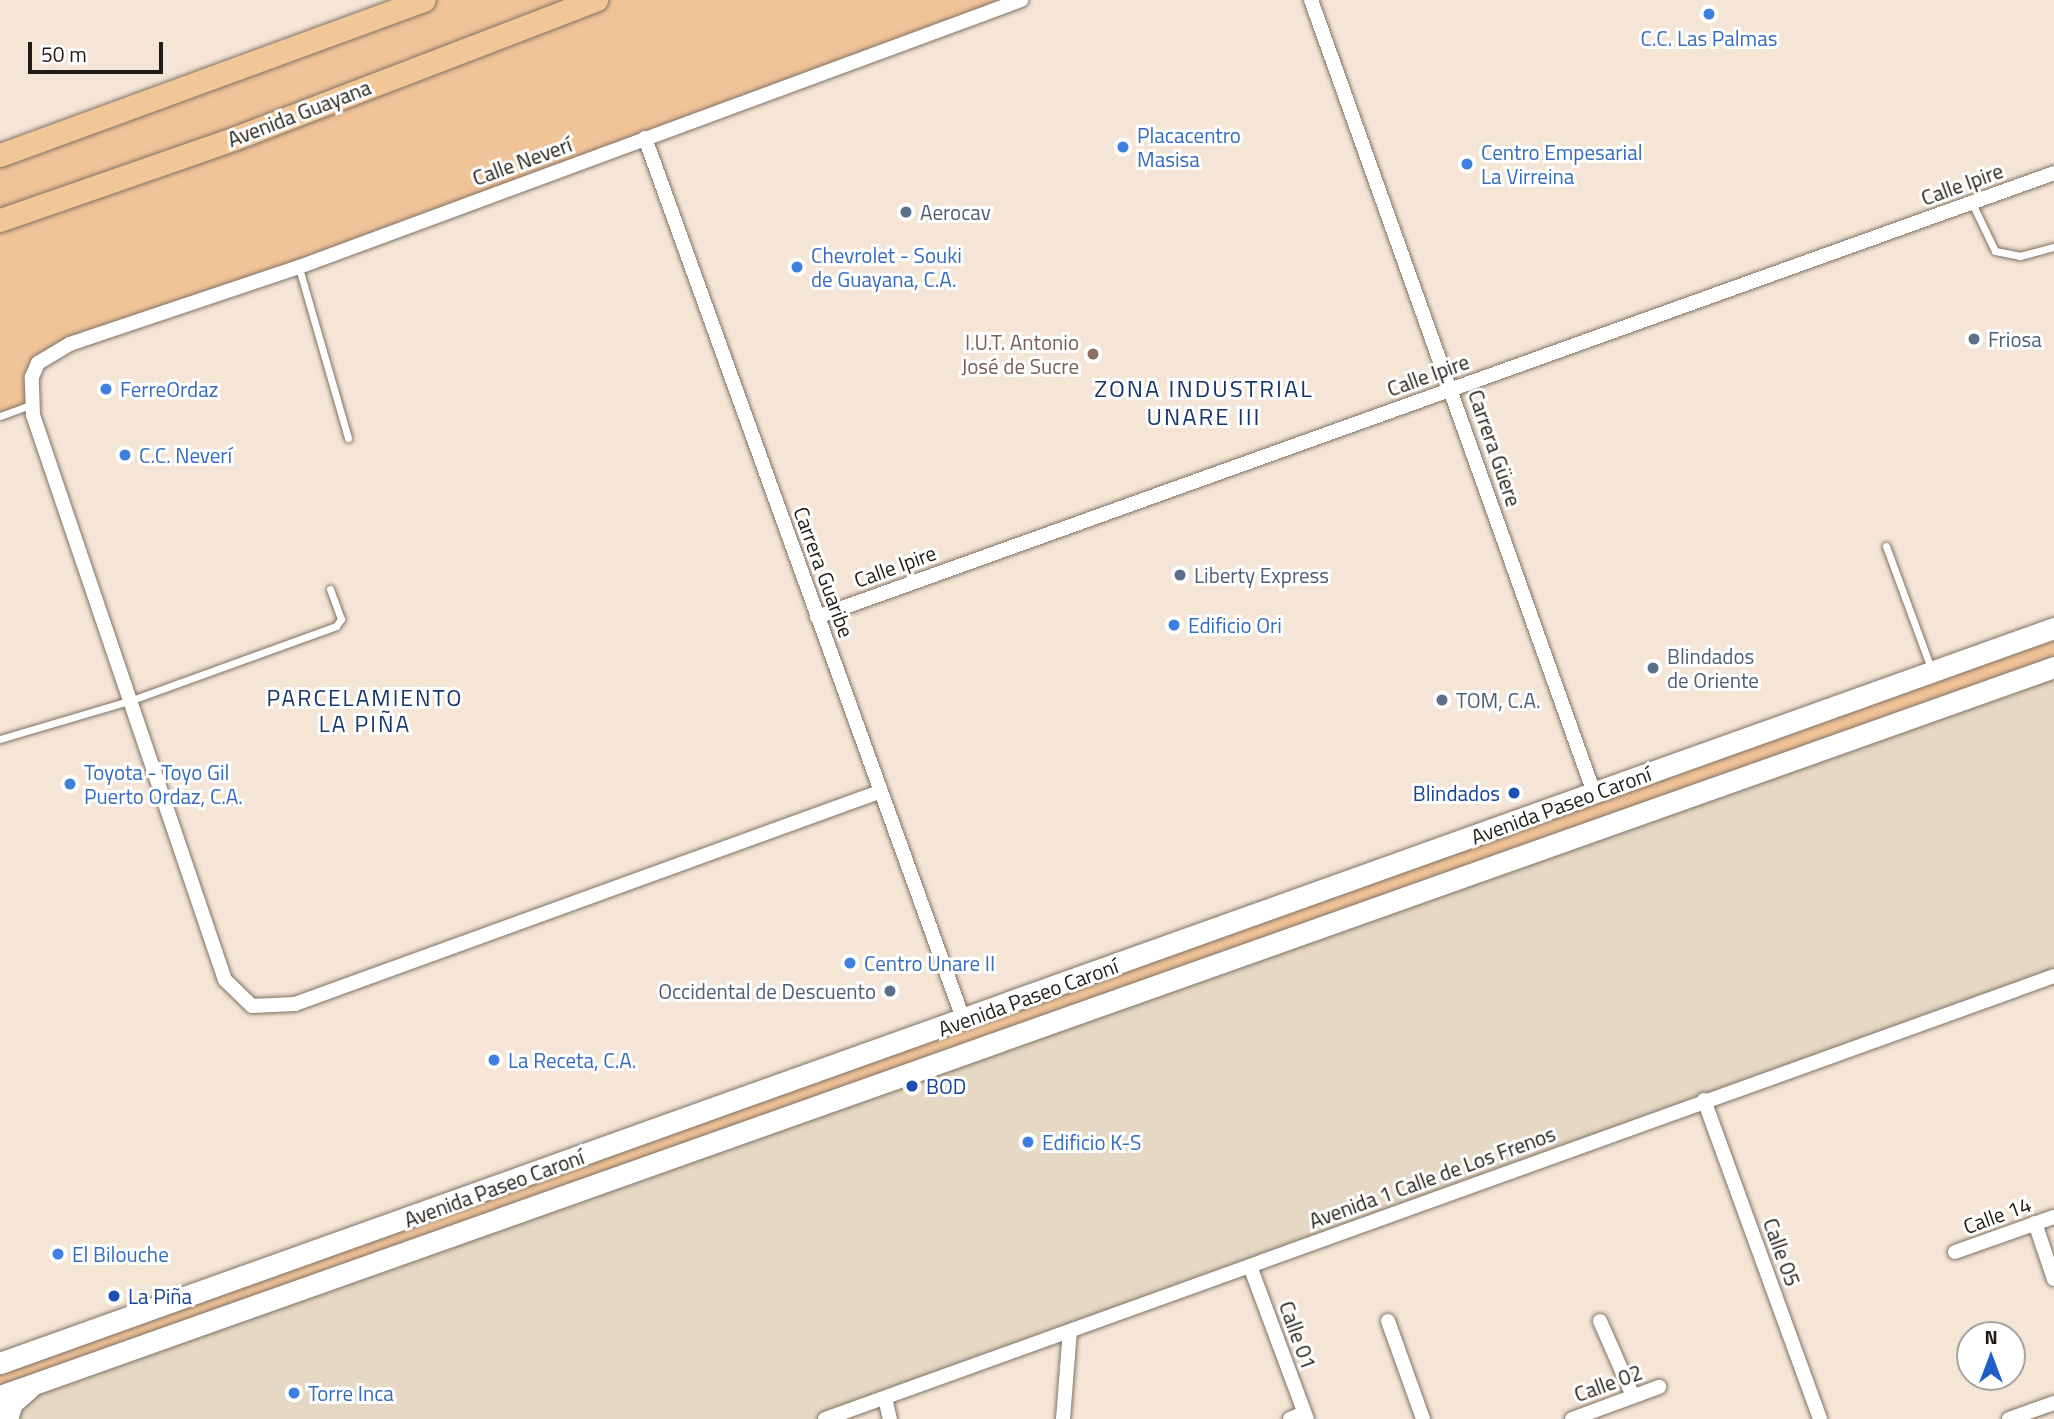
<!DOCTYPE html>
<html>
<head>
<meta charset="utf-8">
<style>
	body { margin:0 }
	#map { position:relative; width:2054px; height:1419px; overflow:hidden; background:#f5e5d6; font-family:"Titillium Web",sans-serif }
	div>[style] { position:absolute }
	.commercial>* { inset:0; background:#e5d8c4 }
	.green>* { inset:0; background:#f1c398 }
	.roads { filter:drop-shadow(0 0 2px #7f7164) drop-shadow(0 0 2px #7f7164) }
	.lane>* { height:7px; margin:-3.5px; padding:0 3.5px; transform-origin:3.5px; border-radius:3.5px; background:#fff }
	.street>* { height:14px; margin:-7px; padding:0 7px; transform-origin:7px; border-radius:7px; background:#fff }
	.secondary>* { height:21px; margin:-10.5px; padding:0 10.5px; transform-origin:10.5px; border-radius:10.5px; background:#fff }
	.primary>* { height:23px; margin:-11.5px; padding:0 11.5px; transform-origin:11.5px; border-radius:11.5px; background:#f2c798 }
	.dots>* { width:19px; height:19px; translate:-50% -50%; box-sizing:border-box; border:4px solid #fff; border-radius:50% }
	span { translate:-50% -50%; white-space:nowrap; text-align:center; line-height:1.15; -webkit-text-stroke:6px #fff; paint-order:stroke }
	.shop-label { font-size:21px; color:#366cbe }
	.left { translate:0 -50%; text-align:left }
	.street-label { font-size:21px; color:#201b15 }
	.service-label { font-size:21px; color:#4e5e75 }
	.right { translate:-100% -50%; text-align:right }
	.education-label { font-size:21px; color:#785e54 }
	.transit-label { font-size:21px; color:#164399 }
	.neighbourhood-label { font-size:23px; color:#17366b; letter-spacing:2px }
	.quarter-label { font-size:24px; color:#17366b; letter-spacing:2px }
	.north { position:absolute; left:1956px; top:1321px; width:70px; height:70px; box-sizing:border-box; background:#fff; border:2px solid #a6a4a1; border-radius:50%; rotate:0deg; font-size:19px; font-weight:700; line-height:28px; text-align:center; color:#201b15 }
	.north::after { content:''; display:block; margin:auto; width:24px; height:32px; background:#205eca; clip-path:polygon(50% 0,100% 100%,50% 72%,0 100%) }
	.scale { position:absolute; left:28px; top:42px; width:135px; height:32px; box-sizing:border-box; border:4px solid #201b15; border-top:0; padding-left:9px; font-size:21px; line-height:24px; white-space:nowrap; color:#201b15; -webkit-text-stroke:5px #fff; paint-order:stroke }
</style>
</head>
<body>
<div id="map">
	<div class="commercial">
		<i style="clip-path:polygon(2054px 667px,2054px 976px,825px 1419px,2px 1419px,0 1396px)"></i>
	</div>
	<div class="green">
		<i style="clip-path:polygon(423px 0,1021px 0,38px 363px,31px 405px,0 416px,0 155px)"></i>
		<i style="clip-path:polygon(2054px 628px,2054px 667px,0 1396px,0 1363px)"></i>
	</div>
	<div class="roads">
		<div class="lane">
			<i style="left:1972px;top:203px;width:53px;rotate:64.4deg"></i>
			<i style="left:1995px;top:251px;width:25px;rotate:11deg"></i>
			<i style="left:2020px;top:256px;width:35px;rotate:-15deg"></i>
			<i style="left:299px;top:268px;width:177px;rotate:73.9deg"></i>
			<i style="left:0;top:416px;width:33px;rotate:-20deg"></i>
			<i style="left:1886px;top:546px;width:133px;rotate:69.8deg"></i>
			<i style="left:0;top:739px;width:138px;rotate:-16.5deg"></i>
			<i style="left:132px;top:700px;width:217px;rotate:-19.9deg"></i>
			<i style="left:336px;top:626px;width:9px;rotate:-54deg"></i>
			<i style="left:341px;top:619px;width:32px;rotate:-110deg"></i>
		</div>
		<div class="street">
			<i style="left:1311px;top:0;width:842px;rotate:70.36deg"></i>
			<i style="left:645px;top:138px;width:939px;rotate:70.14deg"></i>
			<i style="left:817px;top:617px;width:1314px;rotate:-19.74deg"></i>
			<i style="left:879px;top:792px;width:621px;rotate:160.05deg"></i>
			<i style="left:295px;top:1004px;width:43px;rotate:177.3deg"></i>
			<i style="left:252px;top:1006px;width:37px;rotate:-136deg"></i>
			<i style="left:225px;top:980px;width:597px;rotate:-108.77deg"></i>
			<i style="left:33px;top:415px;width:38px;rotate:-92deg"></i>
			<i style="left:32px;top:377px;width:15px;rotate:-67deg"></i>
			<i style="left:38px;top:363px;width:37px;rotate:-31deg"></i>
			<i style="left:70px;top:344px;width:242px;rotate:-18.6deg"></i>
			<i style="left:299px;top:267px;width:770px;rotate:-20.29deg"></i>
			<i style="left:1704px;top:1100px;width:339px;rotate:70deg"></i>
			<i style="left:2035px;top:1223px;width:59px;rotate:71.3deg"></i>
			<i style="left:1955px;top:1252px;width:105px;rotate:-19.5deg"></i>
			<i style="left:1250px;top:1266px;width:163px;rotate:69.6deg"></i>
			<i style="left:1388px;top:1321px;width:104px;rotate:70.3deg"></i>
			<i style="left:1600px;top:1321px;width:82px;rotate:66.3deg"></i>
			<i style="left:885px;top:1398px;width:22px;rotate:77deg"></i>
			<i style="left:825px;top:1419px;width:1306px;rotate:-19.82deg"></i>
			<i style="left:1063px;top:1419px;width:88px;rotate:-85.5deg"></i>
			<i style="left:1290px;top:1419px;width:15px;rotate:-23deg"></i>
			<i style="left:1572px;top:1419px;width:93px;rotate:-20.2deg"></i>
			<i style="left:2009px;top:1419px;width:48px;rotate:-19.6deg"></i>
		</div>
		<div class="secondary">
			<i style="left:0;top:1363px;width:2182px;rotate:-19.69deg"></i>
			<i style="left:0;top:1396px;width:2180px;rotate:-19.54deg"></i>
			<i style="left:7px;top:1419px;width:17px;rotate:-73deg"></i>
			<i style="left:12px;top:1403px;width:23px;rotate:-41deg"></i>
		</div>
		<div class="primary">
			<i style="left:0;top:155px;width:451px;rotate:-20.1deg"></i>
			<i style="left:0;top:220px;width:247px;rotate:-19.2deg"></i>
			<i style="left:233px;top:139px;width:389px;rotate:-21deg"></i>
		</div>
	</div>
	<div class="dots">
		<i style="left:1709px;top:14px;background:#3f7fe0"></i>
		<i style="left:1123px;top:147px;background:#3f7fe0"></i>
		<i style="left:1467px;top:164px;background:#3f7fe0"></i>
		<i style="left:906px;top:212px;background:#5c6f8a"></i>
		<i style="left:797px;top:267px;background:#3f7fe0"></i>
		<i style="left:1974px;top:339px;background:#5c6f8a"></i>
		<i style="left:1093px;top:354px;background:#8d6e63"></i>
		<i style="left:106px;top:389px;background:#3f7fe0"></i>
		<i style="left:125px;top:455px;background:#3f7fe0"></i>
		<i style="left:1180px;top:575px;background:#5c6f8a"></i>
		<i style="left:1174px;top:625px;background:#3f7fe0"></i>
		<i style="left:1653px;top:668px;background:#5c6f8a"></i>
		<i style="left:1442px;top:700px;background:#5c6f8a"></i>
		<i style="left:70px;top:784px;background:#3f7fe0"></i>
		<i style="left:1514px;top:793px;background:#1a4fb4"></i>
		<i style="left:850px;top:963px;background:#3f7fe0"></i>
		<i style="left:890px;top:991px;background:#5c6f8a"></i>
		<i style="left:494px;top:1060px;background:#3f7fe0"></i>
		<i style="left:912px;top:1086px;background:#1a4fb4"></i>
		<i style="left:1028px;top:1142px;background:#3f7fe0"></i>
		<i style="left:58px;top:1254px;background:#3f7fe0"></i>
		<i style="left:114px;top:1296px;background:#1a4fb4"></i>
		<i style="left:294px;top:1393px;background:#3f7fe0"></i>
	</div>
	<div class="shop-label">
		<span style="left:1709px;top:38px">C.C. Las Palmas</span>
		<span class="left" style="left:1137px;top:147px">Placacentro<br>Masisa</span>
		<span class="left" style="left:1481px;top:164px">Centro Empesarial<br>La Virreina</span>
		<span class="left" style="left:811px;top:267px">Chevrolet - Souki<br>de Guayana, C.A.</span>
		<span class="left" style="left:120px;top:389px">FerreOrdaz</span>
		<span class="left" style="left:139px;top:455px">C.C. Neverí</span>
		<span class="left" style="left:1188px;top:625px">Edificio Ori</span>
		<span class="left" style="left:84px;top:784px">Toyota - Toyo Gil<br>Puerto Ordaz, C.A.</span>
		<span class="left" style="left:864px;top:963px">Centro Unare II</span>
		<span class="left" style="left:508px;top:1060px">La Receta, C.A.</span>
		<span class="left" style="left:1042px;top:1142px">Edificio K-S</span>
		<span class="left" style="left:72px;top:1254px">El Bilouche</span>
		<span class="left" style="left:308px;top:1393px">Torre Inca</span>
	</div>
	<div class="street-label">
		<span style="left:299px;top:113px;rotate:-21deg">Avenida Guayana</span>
		<span style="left:522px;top:161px;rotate:-20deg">Calle Neverí</span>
		<span style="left:1962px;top:184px;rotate:-20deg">Calle Ipire</span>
		<span style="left:1428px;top:375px;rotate:-20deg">Calle Ipire</span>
		<span style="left:1495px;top:448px;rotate:71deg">Carrera Güere</span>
		<span style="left:895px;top:566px;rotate:-20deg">Calle Ipire</span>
		<span style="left:824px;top:572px;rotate:70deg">Carrera Guaribe</span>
		<span style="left:1561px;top:805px;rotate:-20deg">Avenida Paseo Caroní</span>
		<span style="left:1028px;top:997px;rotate:-20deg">Avenida Paseo Caroní</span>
		<span style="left:1432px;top:1177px;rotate:-20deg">Avenida 1 Calle de Los Frenos</span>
		<span style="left:494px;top:1188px;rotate:-20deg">Avenida Paseo Caroní</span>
		<span style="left:1997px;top:1215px;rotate:-20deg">Calle 14</span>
		<span style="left:1782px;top:1252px;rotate:70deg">Calle 05</span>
		<span style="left:1298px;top:1335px;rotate:70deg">Calle 01</span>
		<span style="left:1608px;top:1383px;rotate:-20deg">Calle 02</span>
	</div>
	<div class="service-label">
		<span class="left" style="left:920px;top:212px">Aerocav</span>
		<span class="left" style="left:1988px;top:339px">Friosa</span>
		<span class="left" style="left:1194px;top:575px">Liberty Express</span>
		<span class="left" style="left:1667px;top:668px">Blindados<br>de Oriente</span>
		<span class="left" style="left:1456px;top:700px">TOM, C.A.</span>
		<span class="right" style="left:876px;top:991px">Occidental de Descuento</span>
	</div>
	<div class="education-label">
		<span class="right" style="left:1079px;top:354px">I.U.T. Antonio<br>José de Sucre</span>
	</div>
	<div class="transit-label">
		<span class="right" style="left:1500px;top:793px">Blindados</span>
		<span class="left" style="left:926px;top:1086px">BOD</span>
		<span class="left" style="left:128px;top:1296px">La Piña</span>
	</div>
	<div class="neighbourhood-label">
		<span style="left:365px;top:711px">PARCELAMIENTO<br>LA PIÑA</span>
	</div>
	<div class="quarter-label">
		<span style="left:1204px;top:403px">ZONA INDUSTRIAL<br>UNARE III</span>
	</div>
	<div class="north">N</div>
	<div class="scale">50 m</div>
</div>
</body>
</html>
